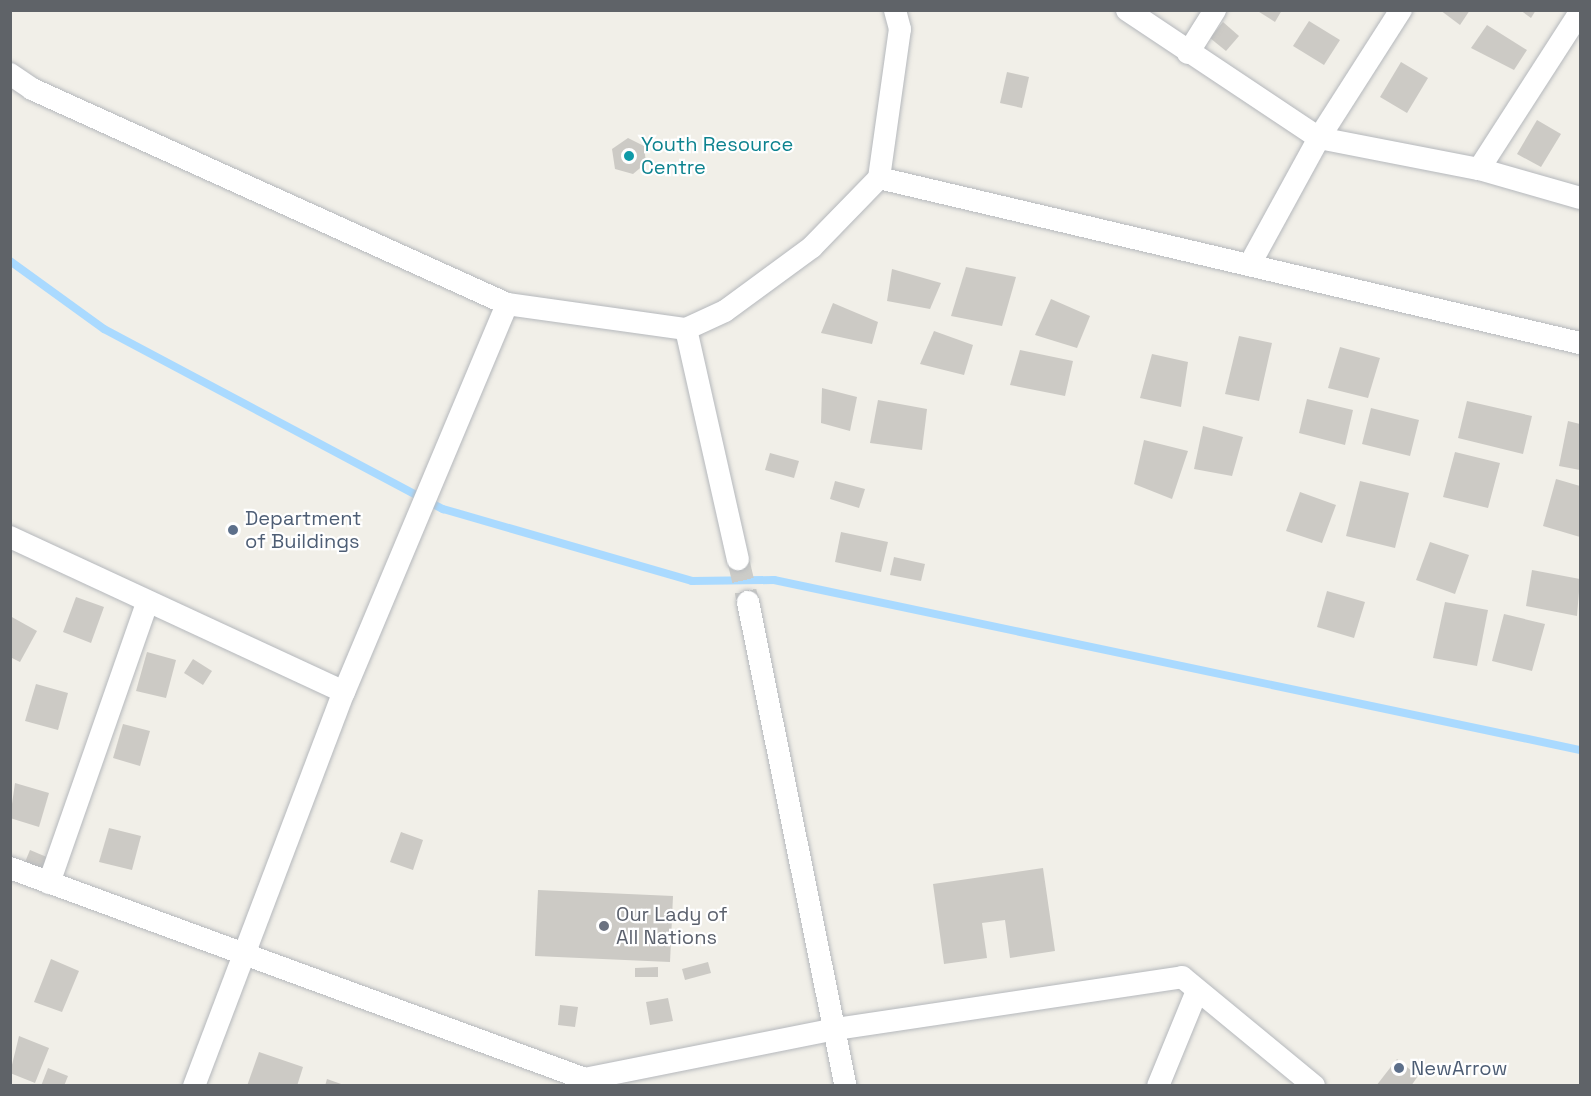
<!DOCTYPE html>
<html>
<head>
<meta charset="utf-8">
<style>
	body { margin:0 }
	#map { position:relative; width:1591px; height:1096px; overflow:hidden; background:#f1efe8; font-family:"Space Grotesk",sans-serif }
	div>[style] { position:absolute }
	.stream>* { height:8px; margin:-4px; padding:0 4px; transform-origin:4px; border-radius:4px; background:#aadaff }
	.building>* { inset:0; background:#cccac5 }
	.minor-tunnel>* { height:22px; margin-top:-11px; transform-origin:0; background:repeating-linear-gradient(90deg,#ccccc8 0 22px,transparent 0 33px) }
	.roads { filter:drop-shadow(0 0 2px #b5b8bc) drop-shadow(0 0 2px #b5b8bc) }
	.minor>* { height:22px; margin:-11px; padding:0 11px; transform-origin:11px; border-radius:11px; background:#fff }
	.dots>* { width:16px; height:16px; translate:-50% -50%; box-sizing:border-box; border:3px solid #fff; border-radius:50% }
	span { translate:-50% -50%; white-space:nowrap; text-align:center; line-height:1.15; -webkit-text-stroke:4.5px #fff; paint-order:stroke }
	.culture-label { font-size:20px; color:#0d838f }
	.left { translate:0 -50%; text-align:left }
	.service-label { font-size:20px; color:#4e5e75 }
	.worship-label { font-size:20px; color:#5b616d }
	.frame { position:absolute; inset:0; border:12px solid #5f6368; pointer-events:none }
</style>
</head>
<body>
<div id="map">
	<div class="stream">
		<i style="left:10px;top:261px;width:116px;rotate:35.9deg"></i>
		<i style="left:104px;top:329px;width:384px;rotate:28deg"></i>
		<i style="left:443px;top:509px;width:259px;rotate:16.1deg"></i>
		<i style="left:692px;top:581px;width:82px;rotate:-0.7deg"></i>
		<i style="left:774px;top:580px;width:824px;rotate:11.91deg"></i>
	</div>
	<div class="building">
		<i style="clip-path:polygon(1256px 10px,1282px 10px,1275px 22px)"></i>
		<i style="clip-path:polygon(1440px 10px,1470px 10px,1460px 25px)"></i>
		<i style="clip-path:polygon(1520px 10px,1536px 10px,1531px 18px)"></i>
		<i style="clip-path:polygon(1309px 21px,1340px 40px,1324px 65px,1293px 46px)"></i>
		<i style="clip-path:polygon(1223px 22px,1239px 36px,1226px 51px,1210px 38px)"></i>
		<i style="clip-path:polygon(1487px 25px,1527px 50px,1514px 70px,1471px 48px)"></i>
		<i style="clip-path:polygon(1401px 62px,1428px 78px,1407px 113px,1380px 97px)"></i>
		<i style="clip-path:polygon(1007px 72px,1029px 77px,1022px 108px,1000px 103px)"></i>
		<i style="clip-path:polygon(1537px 120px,1561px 134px,1541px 167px,1517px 154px)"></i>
		<i style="clip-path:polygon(628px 138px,644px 146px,646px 163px,633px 174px,615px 169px,612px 149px)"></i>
		<i style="clip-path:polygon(966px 267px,1016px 277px,1002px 326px,951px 316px)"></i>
		<i style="clip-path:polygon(892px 269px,941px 283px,930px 309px,887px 301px)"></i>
		<i style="clip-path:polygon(1051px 299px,1090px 316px,1077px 348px,1035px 335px)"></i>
		<i style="clip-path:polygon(833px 303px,878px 322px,872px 344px,821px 333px)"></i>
		<i style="clip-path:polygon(934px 331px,973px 345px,964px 375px,920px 364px)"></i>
		<i style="clip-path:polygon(1239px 336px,1272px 343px,1259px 401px,1225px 394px)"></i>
		<i style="clip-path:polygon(1340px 347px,1380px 358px,1368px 398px,1328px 388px)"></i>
		<i style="clip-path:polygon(1020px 350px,1073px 361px,1065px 396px,1010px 385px)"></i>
		<i style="clip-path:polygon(1152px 354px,1188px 362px,1181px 407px,1140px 398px)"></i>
		<i style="clip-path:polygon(822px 388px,857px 397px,850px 431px,821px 423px)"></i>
		<i style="clip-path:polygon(1307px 399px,1353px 410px,1345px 445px,1299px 433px)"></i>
		<i style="clip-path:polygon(878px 400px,927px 409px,922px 450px,870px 443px)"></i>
		<i style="clip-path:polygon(1467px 401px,1532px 416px,1523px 454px,1458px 438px)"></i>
		<i style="clip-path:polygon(1371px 408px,1419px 420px,1410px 456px,1362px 444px)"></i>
		<i style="clip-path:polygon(1568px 421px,1580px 424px,1580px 470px,1559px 466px)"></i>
		<i style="clip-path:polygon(1203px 426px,1243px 437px,1232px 476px,1194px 469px)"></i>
		<i style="clip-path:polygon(1144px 440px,1188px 451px,1172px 499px,1134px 484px)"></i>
		<i style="clip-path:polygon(1455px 452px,1500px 463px,1488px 508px,1443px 497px)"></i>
		<i style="clip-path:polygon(770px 453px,799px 461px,794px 478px,765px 470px)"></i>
		<i style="clip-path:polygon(1556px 479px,1580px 486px,1580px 537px,1543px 526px)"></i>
		<i style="clip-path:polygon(835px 481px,865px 489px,859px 508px,830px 499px)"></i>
		<i style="clip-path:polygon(1360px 481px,1409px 493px,1395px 548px,1346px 536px)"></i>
		<i style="clip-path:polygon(1300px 492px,1336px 505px,1322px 543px,1286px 531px)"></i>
		<i style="clip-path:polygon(841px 532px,888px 542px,881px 572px,835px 562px)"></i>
		<i style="clip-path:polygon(1430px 542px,1469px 555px,1455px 594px,1416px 580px)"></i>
		<i style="clip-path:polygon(894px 557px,925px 564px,921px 581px,890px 575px)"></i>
		<i style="clip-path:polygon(1532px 570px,1580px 579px,1577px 616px,1526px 606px)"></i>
		<i style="clip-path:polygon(1327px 591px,1365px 602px,1354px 638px,1317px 627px)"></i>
		<i style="clip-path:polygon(76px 597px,104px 607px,91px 643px,63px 632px)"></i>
		<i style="clip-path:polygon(1445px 602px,1488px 610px,1477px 666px,1433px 658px)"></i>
		<i style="clip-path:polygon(1504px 614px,1545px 624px,1532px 671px,1492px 661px)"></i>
		<i style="clip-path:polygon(10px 616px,37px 631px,20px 662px,10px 657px)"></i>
		<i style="clip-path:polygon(147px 652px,176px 660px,166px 698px,136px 691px)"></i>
		<i style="clip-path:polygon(193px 659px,212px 671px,203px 685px,184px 673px)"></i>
		<i style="clip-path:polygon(36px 684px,68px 693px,58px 730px,25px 721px)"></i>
		<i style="clip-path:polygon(123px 724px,150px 731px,140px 766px,113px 758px)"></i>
		<i style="clip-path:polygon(15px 783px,49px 793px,39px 827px,10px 818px)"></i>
		<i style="clip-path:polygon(109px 828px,141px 836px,132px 870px,99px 862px)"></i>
		<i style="clip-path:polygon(401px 832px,423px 840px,413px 870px,390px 862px)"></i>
		<i style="clip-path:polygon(30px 850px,49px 858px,42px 874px,23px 867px)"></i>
		<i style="clip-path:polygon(1043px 868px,1055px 951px,1010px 958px,1005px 920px,982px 923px,987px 958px,944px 964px,933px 884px)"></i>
		<i style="clip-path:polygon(538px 890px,673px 896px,670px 962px,535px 956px)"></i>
		<i style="clip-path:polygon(51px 959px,79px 971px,62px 1012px,34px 1002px)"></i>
		<i style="clip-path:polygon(708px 962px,711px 973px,685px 980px,682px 969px)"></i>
		<i style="clip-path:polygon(658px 967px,658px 977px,635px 977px,635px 968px)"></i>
		<i style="clip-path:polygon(668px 998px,673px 1021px,650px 1025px,646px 1002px)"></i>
		<i style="clip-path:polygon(560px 1005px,578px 1007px,575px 1027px,558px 1025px)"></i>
		<i style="clip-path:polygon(19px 1036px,49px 1048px,35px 1083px,10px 1073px)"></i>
		<i style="clip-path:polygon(259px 1052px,303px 1067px,297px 1086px,247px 1086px)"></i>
		<i style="clip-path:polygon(1397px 1059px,1418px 1076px,1411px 1086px,1376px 1086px)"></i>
		<i style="clip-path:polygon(48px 1068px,68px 1076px,64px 1086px,41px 1086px)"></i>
		<i style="clip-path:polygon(327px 1079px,344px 1085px,344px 1086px,325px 1086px)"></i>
	</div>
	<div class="minor-tunnel">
		<i style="left:738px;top:559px;width:44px;rotate:76.9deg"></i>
	</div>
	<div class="roads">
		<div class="minor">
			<i style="left:1127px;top:10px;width:231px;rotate:33.7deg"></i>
			<i style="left:1319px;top:138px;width:163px;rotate:11deg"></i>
			<i style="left:1479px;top:169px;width:105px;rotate:16deg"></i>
			<i style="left:1188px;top:53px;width:51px;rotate:-57.9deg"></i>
			<i style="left:10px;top:74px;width:27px;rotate:34deg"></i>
			<i style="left:32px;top:89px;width:521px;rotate:24.35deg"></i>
			<i style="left:507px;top:304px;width:181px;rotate:8deg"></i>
			<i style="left:686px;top:329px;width:43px;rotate:-24.8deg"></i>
			<i style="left:725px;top:311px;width:108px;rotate:-36.3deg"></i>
			<i style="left:812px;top:247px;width:96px;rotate:-45.8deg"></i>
			<i style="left:879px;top:178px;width:150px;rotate:-82deg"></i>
			<i style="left:900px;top:29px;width:20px;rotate:-105deg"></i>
			<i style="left:1479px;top:169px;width:187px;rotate:-57.2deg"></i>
			<i style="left:879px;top:178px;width:720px;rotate:13.25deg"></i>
			<i style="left:1250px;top:264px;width:144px;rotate:-61.3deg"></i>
			<i style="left:1319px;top:138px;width:152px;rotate:-57.4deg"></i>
			<i style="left:686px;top:329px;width:236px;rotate:77.3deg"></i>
			<i style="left:10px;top:537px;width:368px;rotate:24.9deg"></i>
			<i style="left:748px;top:602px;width:494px;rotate:78.6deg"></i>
			<i style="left:10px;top:868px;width:612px;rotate:20.15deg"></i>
			<i style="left:585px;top:1079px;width:256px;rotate:-11.3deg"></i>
			<i style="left:836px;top:1029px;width:350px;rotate:-8.5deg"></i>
			<i style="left:1182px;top:977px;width:171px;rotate:39.5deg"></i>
			<i style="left:49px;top:883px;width:297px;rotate:-70.7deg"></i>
			<i style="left:194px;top:1086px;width:422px;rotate:-69.2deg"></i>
			<i style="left:344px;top:692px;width:421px;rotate:-67.2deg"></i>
			<i style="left:1158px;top:1086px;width:103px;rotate:-67.7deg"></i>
		</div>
	</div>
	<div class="dots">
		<i style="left:629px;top:156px;background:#0f9aa8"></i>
		<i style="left:233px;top:530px;background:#5c6f8a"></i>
		<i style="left:604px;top:926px;background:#6b7280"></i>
		<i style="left:1399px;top:1068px;background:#5c6f8a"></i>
	</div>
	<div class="culture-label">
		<span class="left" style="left:641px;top:156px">Youth Resource<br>Centre</span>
	</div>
	<div class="service-label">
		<span class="left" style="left:245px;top:530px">Department<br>of Buildings</span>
		<span class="left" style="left:1411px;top:1068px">NewArrow</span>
	</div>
	<div class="worship-label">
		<span class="left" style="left:616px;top:926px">Our Lady of<br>All Nations</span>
	</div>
	<div class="frame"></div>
</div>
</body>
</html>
